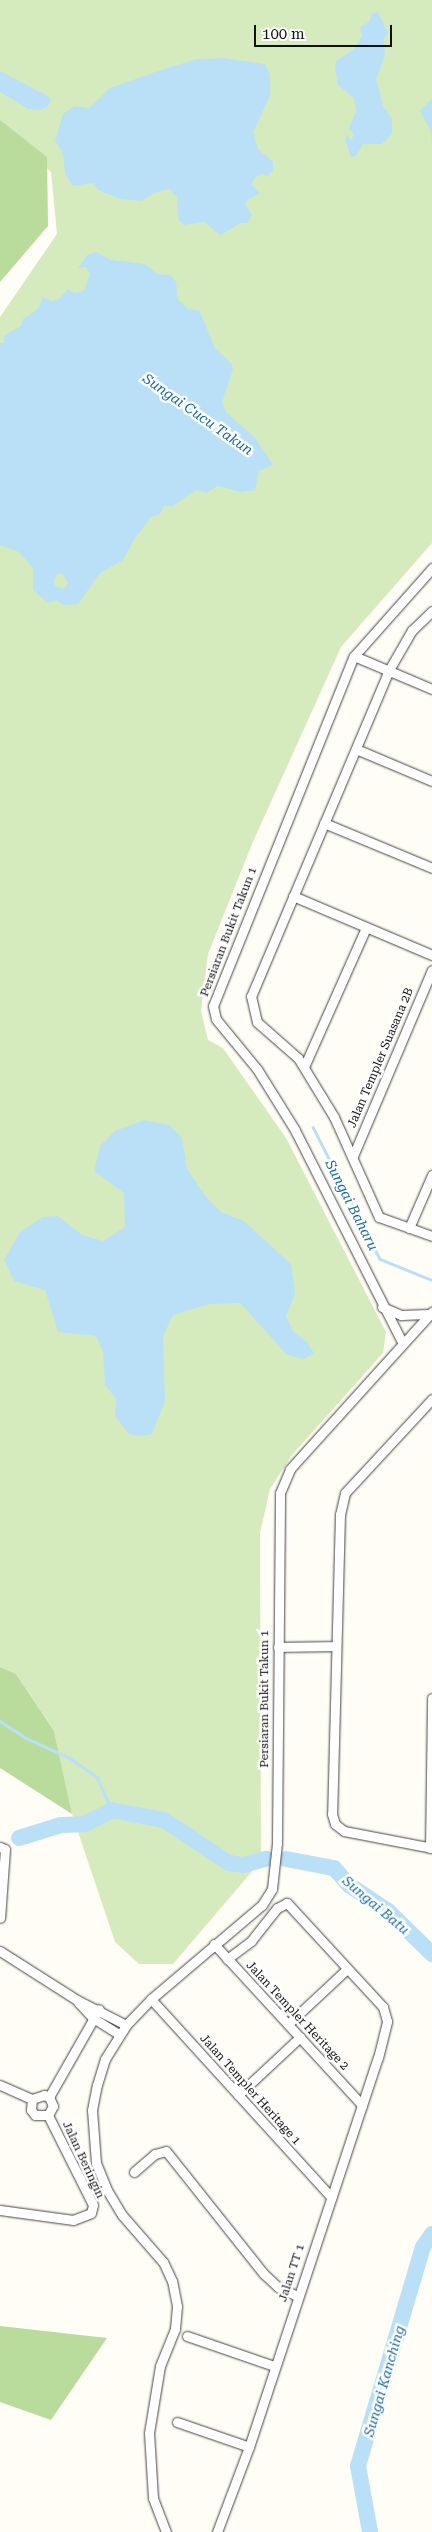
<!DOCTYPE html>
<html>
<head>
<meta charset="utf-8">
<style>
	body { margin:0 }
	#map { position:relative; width:432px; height:2532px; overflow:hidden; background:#fffdf5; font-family:"Roboto Serif",serif }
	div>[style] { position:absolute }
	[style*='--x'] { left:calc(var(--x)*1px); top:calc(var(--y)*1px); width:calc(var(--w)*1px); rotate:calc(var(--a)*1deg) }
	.green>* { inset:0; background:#d5ebbd }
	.forest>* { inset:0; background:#b9dc9c }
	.water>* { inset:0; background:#b9e0f7 }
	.stream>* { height:2.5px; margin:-1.25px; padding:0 1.25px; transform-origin:1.25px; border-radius:1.25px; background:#b9e0f7 }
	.river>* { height:16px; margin:-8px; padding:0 8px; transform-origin:8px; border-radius:8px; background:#b9e0f7 }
	.roads { filter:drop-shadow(0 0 1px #444) drop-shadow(0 0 1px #444) }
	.minor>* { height:9px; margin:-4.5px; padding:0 4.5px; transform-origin:4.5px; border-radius:4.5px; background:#fff }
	span { translate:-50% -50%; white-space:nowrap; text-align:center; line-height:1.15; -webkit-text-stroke:5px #fff; paint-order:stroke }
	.street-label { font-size:12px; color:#111 }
	.water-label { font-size:14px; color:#1768a6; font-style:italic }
	.scale { position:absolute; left:254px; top:25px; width:138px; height:22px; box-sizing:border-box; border:2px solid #111; border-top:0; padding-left:6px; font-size:15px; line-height:18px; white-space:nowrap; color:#111; -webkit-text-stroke:4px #fff; paint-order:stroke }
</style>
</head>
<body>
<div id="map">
	<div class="green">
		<div style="clip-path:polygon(0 0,432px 0,432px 543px,341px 647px,252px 844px,208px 954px,201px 1011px,208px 1040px,223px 1048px,286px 1138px,386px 1332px,383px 1353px,292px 1455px,270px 1489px,260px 1533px,261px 1861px,173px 1964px,139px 1964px,115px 1942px,72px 1814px,54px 1731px,16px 1674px,0 1667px,0 317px,57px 234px,51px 172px,0 126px)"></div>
	</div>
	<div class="forest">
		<div style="clip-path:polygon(0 120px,47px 157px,48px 226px,0 282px)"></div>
		<div style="clip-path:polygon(0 1667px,16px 1674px,54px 1731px,72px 1814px,0 1768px)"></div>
		<div style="clip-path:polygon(0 2326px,107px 2338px,51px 2420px,0 2402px)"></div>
	</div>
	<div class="water">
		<div style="clip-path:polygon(378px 12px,388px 33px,384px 38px,385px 56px,376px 79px,383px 106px,392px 118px,392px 134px,382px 144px,363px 144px,356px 156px,351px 157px,345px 140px,348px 134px,351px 140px,354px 135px,349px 128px,356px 111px,354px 98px,338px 85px,335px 68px,336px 61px,354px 49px,362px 36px,360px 27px,369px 22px,372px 13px)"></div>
		<div style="clip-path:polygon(224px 58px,265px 64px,270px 75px,270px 96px,253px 132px,258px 149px,273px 162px,273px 170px,267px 176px,262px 174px,254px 178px,252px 185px,260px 193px,247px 200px,246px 205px,252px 215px,247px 223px,241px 223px,220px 235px,204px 222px,184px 225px,178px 219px,177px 198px,170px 189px,154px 193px,141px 201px,120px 199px,98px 190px,93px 183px,73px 186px,65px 174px,63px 154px,55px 140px,63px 114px,74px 106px,89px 108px,110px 88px,161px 70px,197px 59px)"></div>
		<div style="clip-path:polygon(0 71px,44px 94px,51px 99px,48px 106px,40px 110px,28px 109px,0 92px)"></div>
		<div style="clip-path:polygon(432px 99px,432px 148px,431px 131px,420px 111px)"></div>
		<div style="clip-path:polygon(evenodd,96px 252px,111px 260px,145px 264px,158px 274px,171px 275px,176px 282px,178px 299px,188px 309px,199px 310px,215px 348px,231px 363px,233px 369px,222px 402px,226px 412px,256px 439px,273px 465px,259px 471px,255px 490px,241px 492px,218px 486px,206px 493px,196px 490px,171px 507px,165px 505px,160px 514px,151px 517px,135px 538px,123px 560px,100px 573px,78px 604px,63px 605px,57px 600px,48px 603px,33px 590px,33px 568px,19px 552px,0 545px,0 343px,4px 343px,4px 336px,21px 326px,23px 319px,39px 308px,42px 297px,51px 301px,59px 299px,68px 289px,74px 293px,84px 291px,90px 274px,86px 267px,78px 268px,87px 255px,96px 252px,62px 573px,68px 583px,64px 589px,55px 586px,54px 581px,57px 574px,62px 573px)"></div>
		<div style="clip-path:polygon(144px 1120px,169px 1125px,182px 1138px,187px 1169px,207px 1198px,221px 1212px,244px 1221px,291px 1264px,295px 1294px,286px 1316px,293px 1331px,307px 1342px,314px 1353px,304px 1359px,287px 1355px,240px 1303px,209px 1304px,173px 1315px,163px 1336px,165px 1401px,152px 1434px,140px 1436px,129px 1434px,115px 1416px,116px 1399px,105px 1385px,103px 1352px,96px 1336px,58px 1332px,45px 1290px,14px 1281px,4px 1260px,20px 1232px,43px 1217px,58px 1216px,82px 1235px,103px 1241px,125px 1227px,124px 1193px,94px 1171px,100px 1146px,115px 1131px)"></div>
	</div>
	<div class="stream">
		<div style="--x:313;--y:1127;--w:148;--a:63.1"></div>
		<div style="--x:380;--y:1259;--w:56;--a:22"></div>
		<div style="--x:0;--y:1721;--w:31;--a:33"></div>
		<div style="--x:26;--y:1738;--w:48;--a:24.4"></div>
		<div style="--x:70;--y:1758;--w:33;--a:35"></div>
		<div style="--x:97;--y:1777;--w:36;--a:66"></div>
	</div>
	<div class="river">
		<div style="--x:19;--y:1838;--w:44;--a:-17.2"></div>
		<div style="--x:61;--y:1825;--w:24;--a:-2"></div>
		<div style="--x:85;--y:1824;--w:30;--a:-27"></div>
		<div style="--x:112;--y:1810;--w:53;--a:10.9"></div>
		<div style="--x:164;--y:1820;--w:78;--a:33.5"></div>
		<div style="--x:229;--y:1863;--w:14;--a:8"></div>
		<div style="--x:243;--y:1865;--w:24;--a:-15"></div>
		<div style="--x:286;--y:1859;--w:49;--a:10.6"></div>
		<div style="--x:334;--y:1868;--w:23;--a:49"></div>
		<div style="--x:349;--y:1885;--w:47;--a:33.7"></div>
		<div style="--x:388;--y:1911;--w:62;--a:44.3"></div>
		<div style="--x:370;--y:2532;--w:67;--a:-100.3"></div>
		<div style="--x:358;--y:2466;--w:228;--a:-73.5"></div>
		<div style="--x:423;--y:2247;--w:16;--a:-55"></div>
	</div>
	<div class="roads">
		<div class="minor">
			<div style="--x:432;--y:611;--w:28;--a:136"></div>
			<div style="--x:412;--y:630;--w:46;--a:119.9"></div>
			<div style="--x:389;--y:670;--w:354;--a:112.9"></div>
			<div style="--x:251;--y:996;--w:27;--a:77"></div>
			<div style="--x:257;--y:1022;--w:55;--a:41.3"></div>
			<div style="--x:298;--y:1058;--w:69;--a:58.6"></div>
			<div style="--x:334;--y:1117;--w:110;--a:65.8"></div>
			<div style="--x:379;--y:1217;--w:56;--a:19.7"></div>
			<div style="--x:354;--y:656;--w:85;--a:22.9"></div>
			<div style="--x:356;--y:749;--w:82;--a:22.8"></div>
			<div style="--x:324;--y:823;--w:117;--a:22.6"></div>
			<div style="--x:293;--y:896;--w:151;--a:23"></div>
			<div style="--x:304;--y:1067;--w:152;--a:-66"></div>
			<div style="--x:353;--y:1156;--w:202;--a:-67"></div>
			<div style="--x:409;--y:1228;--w:58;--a:-66.5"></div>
			<div style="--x:382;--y:1307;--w:21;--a:23"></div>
			<div style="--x:401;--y:1315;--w:27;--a:-2"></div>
			<div style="--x:402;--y:1342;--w:237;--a:-116.8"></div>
			<div style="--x:295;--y:1130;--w:72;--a:-121.9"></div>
			<div style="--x:257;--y:1069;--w:65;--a:-129.4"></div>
			<div style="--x:216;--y:1019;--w:13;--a:-103"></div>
			<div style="--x:213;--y:1006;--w:377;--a:-68.1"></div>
			<div style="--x:354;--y:656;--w:118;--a:-48.4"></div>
			<div style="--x:432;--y:1399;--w:128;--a:132.8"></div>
			<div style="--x:345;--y:1493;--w:22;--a:103"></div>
			<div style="--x:340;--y:1514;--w:300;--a:91.5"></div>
			<div style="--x:332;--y:1814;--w:10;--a:73"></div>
			<div style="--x:335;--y:1824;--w:11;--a:38"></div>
			<div style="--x:344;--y:1831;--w:90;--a:10.9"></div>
			<div style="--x:278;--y:1647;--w:58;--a:-1"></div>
			<div style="--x:0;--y:1847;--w:5;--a:22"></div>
			<div style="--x:5;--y:1849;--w:69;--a:94.1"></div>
			<div style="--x:430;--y:1848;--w:150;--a:-89.2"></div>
			<div style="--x:214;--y:1944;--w:219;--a:47.4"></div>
			<div style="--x:0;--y:1951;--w:91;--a:32.5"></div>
			<div style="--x:77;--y:2000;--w:55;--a:27"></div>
			<div style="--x:151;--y:1999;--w:268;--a:47.7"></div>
			<div style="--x:78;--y:2002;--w:22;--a:47"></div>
			<div style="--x:93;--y:2018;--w:31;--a:32"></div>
			<div style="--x:288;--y:2024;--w:81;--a:-43"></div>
			<div style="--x:0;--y:2085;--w:35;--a:24"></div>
			<div style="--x:238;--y:2095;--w:85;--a:-43.1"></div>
			<div style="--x:49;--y:2097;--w:101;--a:-60.4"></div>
			<div style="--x:32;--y:2099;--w:13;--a:-18"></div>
			<div style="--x:44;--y:2095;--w:5;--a:22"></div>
			<div style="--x:49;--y:2097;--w:10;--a:66"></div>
			<div style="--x:53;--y:2106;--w:10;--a:119"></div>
			<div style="--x:32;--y:2099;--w:11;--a:95"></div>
			<div style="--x:31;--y:2110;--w:6;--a:51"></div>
			<div style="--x:35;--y:2115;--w:13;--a:0"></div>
			<div style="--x:134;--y:2172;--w:28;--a:-41"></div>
			<div style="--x:155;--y:2154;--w:11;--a:-15"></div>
			<div style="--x:166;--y:2151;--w:157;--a:51.5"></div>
			<div style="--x:264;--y:2274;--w:19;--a:43"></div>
			<div style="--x:278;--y:2287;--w:21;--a:25"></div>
			<div style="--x:0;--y:2210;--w:74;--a:7.8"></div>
			<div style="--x:73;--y:2220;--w:19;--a:-21"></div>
			<div style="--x:91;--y:2213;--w:8;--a:-76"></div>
			<div style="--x:93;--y:2205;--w:101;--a:-116.6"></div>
			<div style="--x:187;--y:2336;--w:92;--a:19"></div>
			<div style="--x:177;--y:2422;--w:76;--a:19.1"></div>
			<div style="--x:166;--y:2532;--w:36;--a:-111"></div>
			<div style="--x:153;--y:2498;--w:65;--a:-93.5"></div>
			<div style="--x:149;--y:2433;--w:68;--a:-80.7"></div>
			<div style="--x:160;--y:2366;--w:40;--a:-68"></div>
			<div style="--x:175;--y:2329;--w:23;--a:-85"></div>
			<div style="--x:177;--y:2306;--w:25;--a:-101"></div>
			<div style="--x:172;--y:2281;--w:21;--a:-115"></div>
			<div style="--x:163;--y:2262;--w:62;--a:-131.1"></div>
			<div style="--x:122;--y:2215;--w:29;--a:-121"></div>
			<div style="--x:107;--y:2190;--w:29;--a:-112"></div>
			<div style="--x:96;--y:2163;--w:53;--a:-94.3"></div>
			<div style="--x:92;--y:2110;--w:25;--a:-79"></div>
			<div style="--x:97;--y:2085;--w:27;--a:-73"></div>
			<div style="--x:105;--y:2059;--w:40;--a:-58"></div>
			<div style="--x:126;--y:2025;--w:36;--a:-46"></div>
			<div style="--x:151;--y:1999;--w:145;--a:-40.3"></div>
			<div style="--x:262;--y:1905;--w:19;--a:-58"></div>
			<div style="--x:272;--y:1889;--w:46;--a:-83.8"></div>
			<div style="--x:277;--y:1843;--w:350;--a:-89.5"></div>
			<div style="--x:280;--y:1493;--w:26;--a:-67"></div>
			<div style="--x:290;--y:1469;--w:212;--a:-47.9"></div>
			<div style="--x:217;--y:2532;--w:91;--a:-69.4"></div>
			<div style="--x:249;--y:2447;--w:410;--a:-71.7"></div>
			<div style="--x:378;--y:2058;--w:38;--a:-76"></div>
			<div style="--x:387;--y:2021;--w:15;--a:-106"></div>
			<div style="--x:383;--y:2007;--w:142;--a:-132.7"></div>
			<div style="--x:287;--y:1903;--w:11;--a:153"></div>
			<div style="--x:277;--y:1908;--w:42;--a:128.2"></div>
			<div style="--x:251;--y:1941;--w:30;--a:143"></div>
		</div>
	</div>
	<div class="street-label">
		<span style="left:229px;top:932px;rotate:-69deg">Persiaran Bukit Takun 1</span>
		<span style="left:381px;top:1058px;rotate:-67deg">Jalan Templer Suasana 2B</span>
		<span style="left:265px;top:1699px;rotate:-90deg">Persiaran Bukit Takun 1</span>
		<span style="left:297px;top:2016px;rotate:47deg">Jalan Templer Heritage 2</span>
		<span style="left:250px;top:2090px;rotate:48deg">Jalan Templer Heritage 1</span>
		<span style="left:83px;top:2160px;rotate:65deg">Jalan Beringin</span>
		<span style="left:292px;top:2273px;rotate:-72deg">Jalan TT 1</span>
	</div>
	<div class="water-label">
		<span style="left:198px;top:414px;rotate:35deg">Sungai Cucu Takun</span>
		<span style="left:352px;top:1205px;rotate:63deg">Sungai Baharu</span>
		<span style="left:376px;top:1905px;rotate:40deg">Sungai Batu</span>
		<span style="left:384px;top:2381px;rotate:-74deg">Sungai Kanching</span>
	</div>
	<div class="scale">100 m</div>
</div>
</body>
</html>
